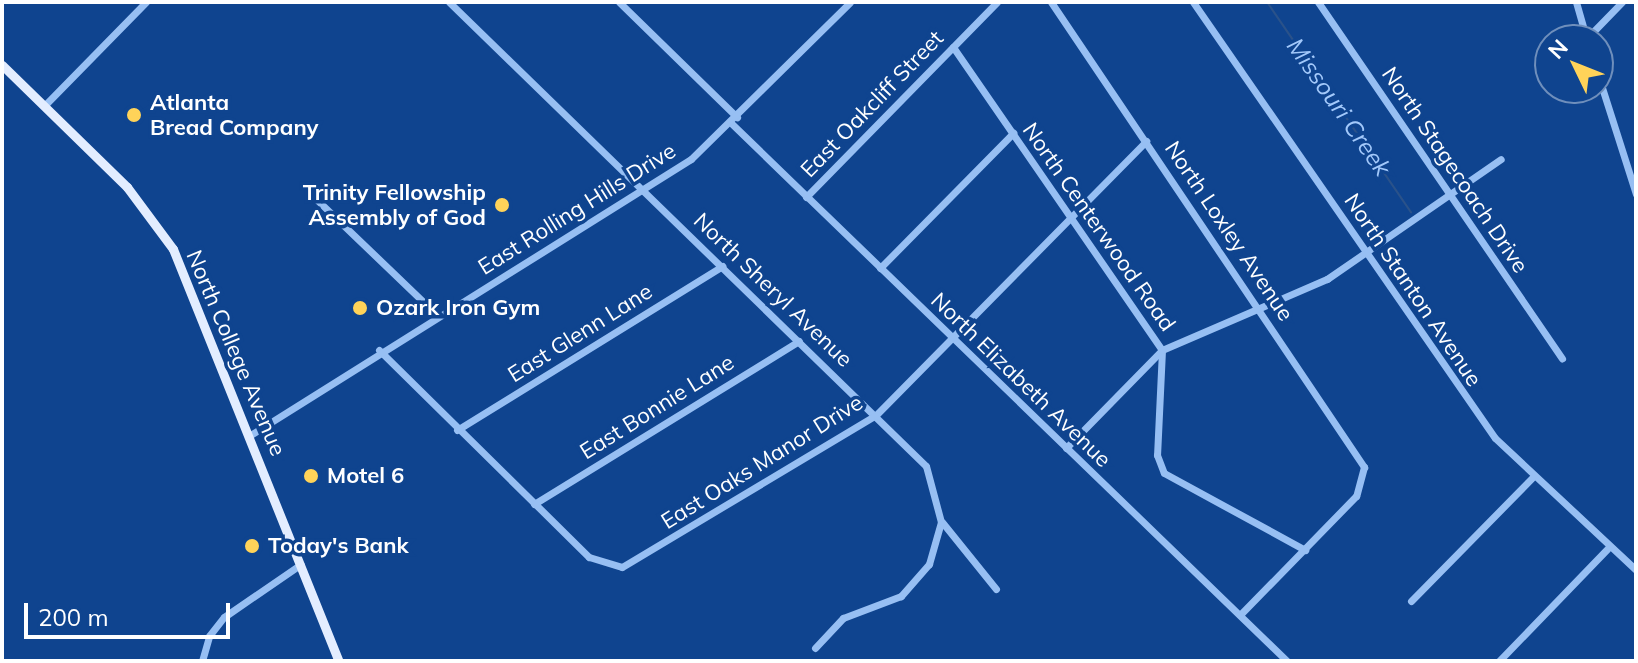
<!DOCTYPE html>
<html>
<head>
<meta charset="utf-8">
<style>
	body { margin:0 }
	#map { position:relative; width:1638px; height:663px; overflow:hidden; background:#0f448f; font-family:Mulish,sans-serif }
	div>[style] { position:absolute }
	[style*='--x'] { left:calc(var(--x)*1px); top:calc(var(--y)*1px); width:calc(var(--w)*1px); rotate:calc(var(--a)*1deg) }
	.stream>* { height:2px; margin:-1px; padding:0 1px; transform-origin:1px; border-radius:1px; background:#2a528a }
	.minor>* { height:7px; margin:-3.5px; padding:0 3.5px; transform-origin:3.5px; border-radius:3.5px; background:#97bff3 }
	.major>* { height:9px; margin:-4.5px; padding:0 4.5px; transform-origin:4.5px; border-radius:4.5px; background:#e3edff }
	.dots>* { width:22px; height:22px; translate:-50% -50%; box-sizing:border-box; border:4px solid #0f448f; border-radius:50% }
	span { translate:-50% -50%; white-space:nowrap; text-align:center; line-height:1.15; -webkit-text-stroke:7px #0f448f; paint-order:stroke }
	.poi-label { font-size:22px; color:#fff; font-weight:700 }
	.left { translate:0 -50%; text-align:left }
	.right { translate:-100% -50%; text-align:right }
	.street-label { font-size:22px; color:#fff }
	.water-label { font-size:24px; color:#a3c9fb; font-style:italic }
	.frame { position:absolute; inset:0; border:4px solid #fff; pointer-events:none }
	.north { position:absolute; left:1534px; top:24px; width:80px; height:80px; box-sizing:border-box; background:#0f448f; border:2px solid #6f8fbc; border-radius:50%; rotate:313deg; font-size:22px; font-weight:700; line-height:32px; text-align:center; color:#fff }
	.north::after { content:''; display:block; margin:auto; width:28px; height:36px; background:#ffd359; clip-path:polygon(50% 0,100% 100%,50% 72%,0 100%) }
	.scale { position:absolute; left:24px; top:603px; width:206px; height:36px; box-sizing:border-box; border:4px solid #fff; border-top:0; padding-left:10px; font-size:24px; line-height:28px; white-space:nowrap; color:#fff; -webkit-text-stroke:6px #0f448f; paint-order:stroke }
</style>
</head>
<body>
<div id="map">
	<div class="stream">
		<div style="--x:1267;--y:2;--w:255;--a:55.6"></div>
	</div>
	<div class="minor">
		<div style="--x:449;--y:2;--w:665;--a:44.21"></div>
		<div style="--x:926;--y:466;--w:58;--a:75"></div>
		<div style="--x:941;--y:522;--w:44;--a:105.9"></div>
		<div style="--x:929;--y:564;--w:43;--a:131.2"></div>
		<div style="--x:901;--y:596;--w:62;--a:159.2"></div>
		<div style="--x:843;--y:618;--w:41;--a:133"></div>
		<div style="--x:619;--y:2;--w:165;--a:44.3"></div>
		<div style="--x:1051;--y:2;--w:561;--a:56.05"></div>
		<div style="--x:1364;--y:467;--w:30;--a:105"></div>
		<div style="--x:1356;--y:496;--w:166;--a:134.3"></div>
		<div style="--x:1193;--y:2;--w:530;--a:55.29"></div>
		<div style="--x:1495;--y:438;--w:193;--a:43.1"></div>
		<div style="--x:1318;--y:2;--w:432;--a:55.6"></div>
		<div style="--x:1576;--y:2;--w:40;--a:74"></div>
		<div style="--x:1587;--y:38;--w:50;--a:-45.8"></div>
		<div style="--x:953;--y:47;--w:368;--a:55.4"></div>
		<div style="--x:1162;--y:350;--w:105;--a:92.7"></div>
		<div style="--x:1157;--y:455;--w:19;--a:69"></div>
		<div style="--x:1164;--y:473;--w:161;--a:28.6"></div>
		<div style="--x:1598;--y:75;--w:125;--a:72.3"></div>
		<div style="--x:44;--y:106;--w:146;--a:-45.6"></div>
		<div style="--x:731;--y:123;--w:774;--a:44.06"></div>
		<div style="--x:314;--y:197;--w:170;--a:43.8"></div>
		<div style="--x:806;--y:197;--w:273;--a:-45.6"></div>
		<div style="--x:880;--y:268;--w:190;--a:-45.4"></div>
		<div style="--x:379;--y:350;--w:295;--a:44.6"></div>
		<div style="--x:589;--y:557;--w:34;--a:17"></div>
		<div style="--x:622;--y:567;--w:296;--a:-30.9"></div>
		<div style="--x:876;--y:415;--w:385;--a:-45.4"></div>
		<div style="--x:457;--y:430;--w:312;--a:-31.7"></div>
		<div style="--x:252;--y:434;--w:518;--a:-32.06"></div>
		<div style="--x:691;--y:159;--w:223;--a:-44.6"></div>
		<div style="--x:1066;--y:448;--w:137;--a:-45.6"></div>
		<div style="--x:1162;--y:350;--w:180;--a:-23.3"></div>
		<div style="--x:1327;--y:279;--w:211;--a:-34.6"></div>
		<div style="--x:534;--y:504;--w:311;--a:-31.6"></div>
		<div style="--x:942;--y:522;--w:86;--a:51.1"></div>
		<div style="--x:1411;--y:601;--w:174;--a:-45.5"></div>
		<div style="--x:202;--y:661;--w:26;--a:-74"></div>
		<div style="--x:209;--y:636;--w:24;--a:-52"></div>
		<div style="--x:224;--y:617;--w:93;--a:-34.5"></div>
		<div style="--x:1499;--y:661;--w:156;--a:-46"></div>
	</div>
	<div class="major">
		<div style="--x:2;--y:65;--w:175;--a:44.3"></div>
		<div style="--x:127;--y:187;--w:77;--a:53.4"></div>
		<div style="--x:173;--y:249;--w:444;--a:68.1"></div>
	</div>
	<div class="dots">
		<div style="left:134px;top:115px;background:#ffd359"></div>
		<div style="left:502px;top:205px;background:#ffd359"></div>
		<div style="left:360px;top:308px;background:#ffd359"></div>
		<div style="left:311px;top:476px;background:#ffd359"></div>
		<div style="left:252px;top:546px;background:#ffd359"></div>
	</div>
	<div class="poi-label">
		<span class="left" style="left:150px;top:115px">Atlanta<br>Bread Company</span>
		<span class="right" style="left:486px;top:205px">Trinity Fellowship<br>Assembly of God</span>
		<span class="left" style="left:376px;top:308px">Ozark Iron Gym</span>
		<span class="left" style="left:327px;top:476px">Motel 6</span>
		<span class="left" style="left:268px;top:546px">Today's Bank</span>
	</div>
	<div class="street-label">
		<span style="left:872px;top:104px;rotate:-46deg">East Oakcliff Street</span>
		<span style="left:1455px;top:170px;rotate:56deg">North Stagecoach Drive</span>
		<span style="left:577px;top:209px;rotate:-32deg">East Rolling Hills Drive</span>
		<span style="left:1099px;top:227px;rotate:55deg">North Centerwood Road</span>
		<span style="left:1229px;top:231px;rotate:56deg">North Loxley Avenue</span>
		<span style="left:773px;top:290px;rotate:44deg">North Sheryl Avenue</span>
		<span style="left:1413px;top:290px;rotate:56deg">North Stanton Avenue</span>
		<span style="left:580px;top:333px;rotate:-32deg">East Glenn Lane</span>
		<span style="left:236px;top:353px;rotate:67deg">North College Avenue</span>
		<span style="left:1021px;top:380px;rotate:44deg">North Elizabeth Avenue</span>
		<span style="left:657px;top:407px;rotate:-32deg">East Bonnie Lane</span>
		<span style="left:762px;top:462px;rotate:-32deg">East Oaks Manor Drive</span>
	</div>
	<div class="water-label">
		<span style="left:1339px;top:107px;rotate:55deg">Missouri Creek</span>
	</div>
	<div class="frame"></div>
	<div class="north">N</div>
	<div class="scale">200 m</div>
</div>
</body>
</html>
